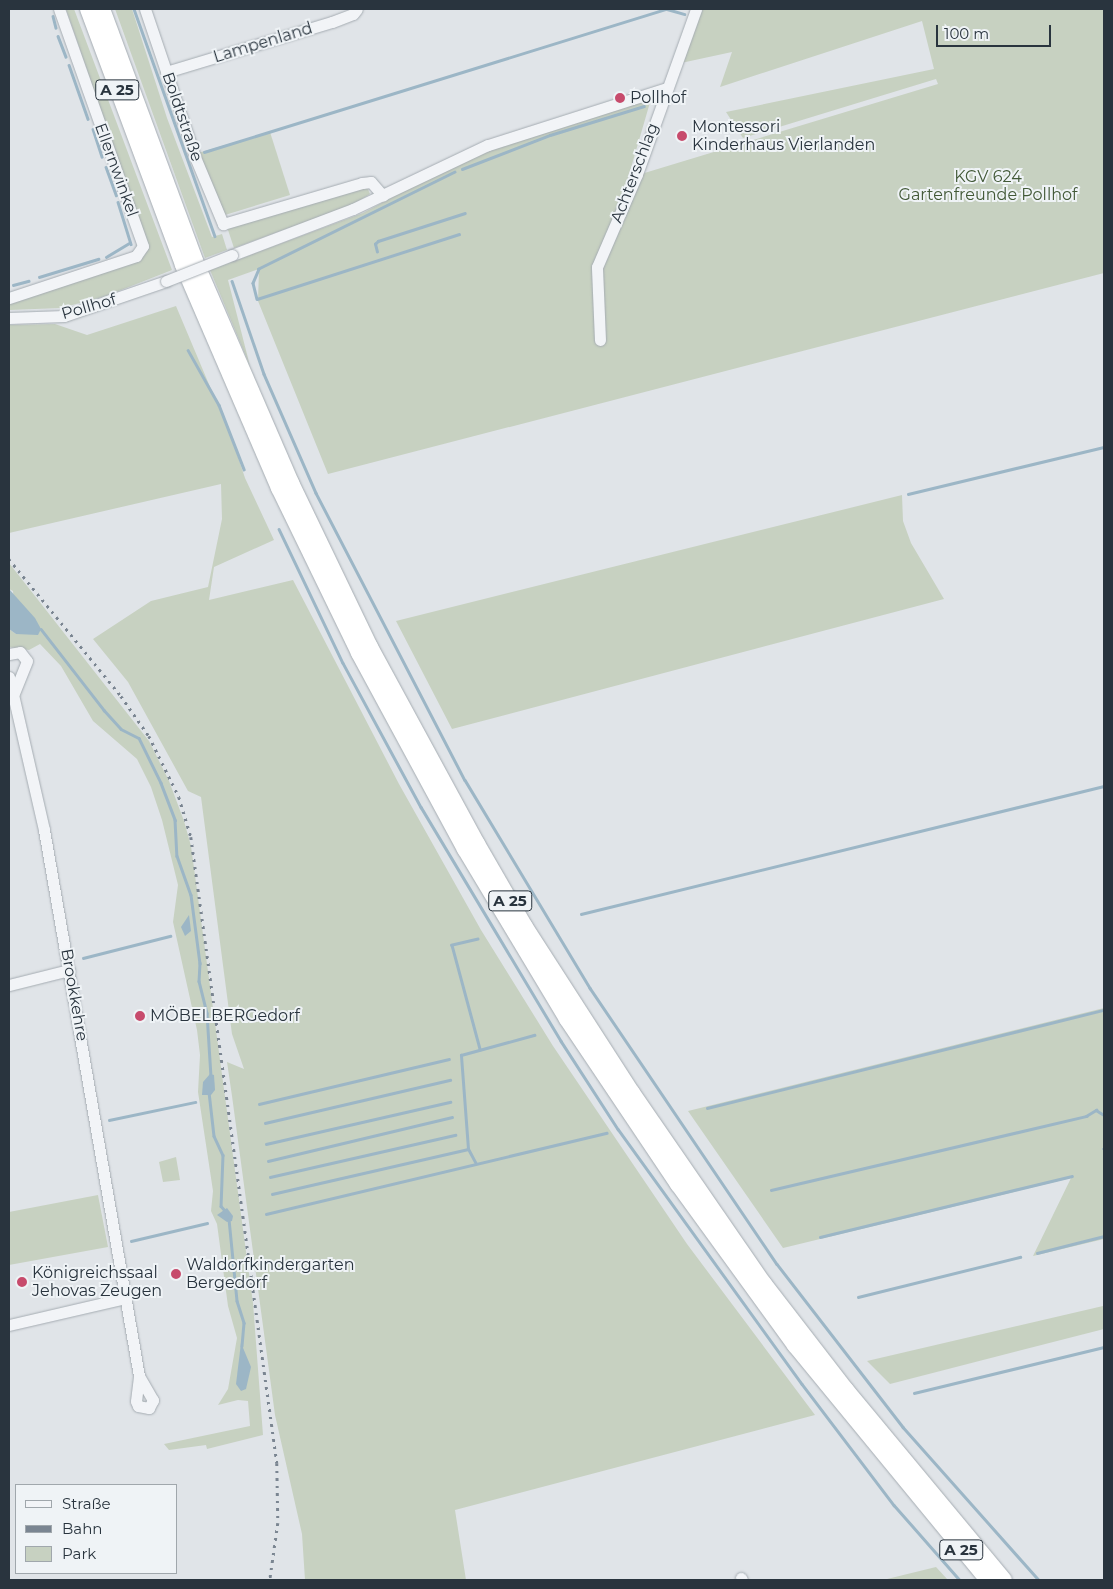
<!DOCTYPE html>
<html>
<head>
<meta charset="utf-8">
<style>
	body { margin:0 }
	#map { position:relative; width:1113px; height:1589px; overflow:hidden; background:#e0e4e8; font-family:Montserrat,sans-serif }
	div>[style] { position:absolute }
	[style*='--x'] { left:calc(var(--x)*1px); top:calc(var(--y)*1px); width:calc(var(--w)*1px); rotate:calc(var(--a)*1deg) }
	.green>* { inset:0; background:#c7d1c1 }
	.water>* { inset:0; background:#9cb6c6 }
	.stream>* { height:2.5px; margin:-1.25px; padding:0 1.25px; transform-origin:1.25px; border-radius:1.25px; background:#9cb6c6 }
	.roads { filter:drop-shadow(0 0 1px #a5acb2) drop-shadow(0 0 1px #a5acb2) }
	.minor>* { height:11px; margin:-5.5px; padding:0 5.5px; transform-origin:5.5px; border-radius:5.5px; background:#f2f4f7 }
	.highway>* { height:16px; margin:-8px; padding:0 8px; transform-origin:8px; border-radius:8px; background:#fff }
	.rail>* { height:2.5px; margin-top:-1.25px; transform-origin:0; background:repeating-linear-gradient(90deg,#7a8591 0 2.5px,transparent 0 7.5px) }
	.bridges { filter:drop-shadow(0 0 1px #a5acb2) drop-shadow(0 0 1px #a5acb2) }
	.minor-bridge>* { height:11px; margin:-5.5px; padding:0 5.5px; transform-origin:5.5px; border-radius:5.5px; background:#f2f4f7 }
	.dots>* { width:14px; height:14px; translate:-50% -50%; box-sizing:border-box; border:2px solid #eff3f6; border-radius:50% }
	span { translate:-50% -50%; white-space:nowrap; text-align:center; line-height:1.15; -webkit-text-stroke:4px #eff3f6; paint-order:stroke }
	.shield-label span { padding:1px 4px; background:#eff3f6; border:1px solid; border-radius:4px; -webkit-text-stroke-width:0 }
	.shield-label { font-size:15px; color:#29343e; font-weight:700 }
	.street-label { font-size:16px; color:#29343e }
	.poi-label { font-size:16px; color:#29343e }
	.left { translate:0 -50%; text-align:left }
	.park-label { font-size:16px; color:#425937 }
	.frame { position:absolute; inset:0; border:10px solid #29343e; pointer-events:none }
	.legend { position:absolute; left:15px; top:1484px; width:162px; height:90px; box-sizing:border-box; background:#eff3f6; border:1px solid #a0a7ac; margin:0; padding:6px 9px; list-style:none; font-size:15px; color:#29343e }
	.legend li { display:flex; align-items:center; gap:10px; height:25px }
	.legend b { width:25px; border:1px solid #a0a7ac }
	.scale { position:absolute; left:936px; top:25px; width:115px; height:22px; box-sizing:border-box; border:2px solid #29343e; border-top:0; padding-left:6px; font-size:15px; line-height:18px; white-space:nowrap; color:#29343e; -webkit-text-stroke:4px #eff3f6; paint-order:stroke }
</style>
</head>
<body>
<div id="map">
	<div class="green">
		<div style="clip-path:polygon(66px 9px,74px 9px,172px 270px,106px 296px,61px 308px,9px 310px,9px 304px,138px 261px,148px 247px)"></div>
		<div style="clip-path:polygon(115px 9px,132px 9px,167px 118px,212px 237px,222px 234px,227px 250px,205px 258px)"></div>
		<div style="clip-path:polygon(702px 9px,1104px 9px,1104px 273px,328px 474px,258px 301px,259px 269px,228px 280px,250px 366px,210px 270px,363px 213px,466px 158px,651px 99px,628px 178px,938px 84px,936px 79px,743px 138px,726px 112px,934px 69px,922px 21px,720px 87px,732px 52px,681px 63px)"></div>
		<div style="clip-path:polygon(270px 132px,290px 195px,225px 215px,198px 153px)"></div>
		<div style="clip-path:polygon(366px 185px,370px 194px,352px 205px,234px 248px,227px 227px)"></div>
		<div style="clip-path:polygon(176px 306px,232px 439px,245px 478px,274px 540px,214px 567px,209px 600px,293px 580px,399px 784px,481px 930px,553px 1046px,687px 1244px,815px 1415px,455px 1510px,466px 1580px,305px 1580px,302px 1534px,275px 1415px,232px 1096px,227px 1062px,244px 1069px,232px 1034px,201px 797px,188px 791px,128px 682px,93px 639px,151px 601px,208px 587px,222px 519px,221px 484px,9px 533px,9px 325px,55px 324px,87px 335px)"></div>
		<div style="clip-path:polygon(902px 495px,903px 521px,911px 543px,944px 599px,452px 729px,396px 621px)"></div>
		<div style="clip-path:polygon(9px 563px,149px 741px,169px 781px,184px 821px,191px 846px,253px 1303px,263px 1435px,207px 1449px,206px 1445px,169px 1450px,164px 1444px,250px 1426px,248px 1401px,238px 1400px,218px 1405px,228px 1389px,237px 1338px,228px 1306px,217px 1224px,211px 1211px,213px 1191px,198px 1092px,200px 1055px,197px 1030px,173px 922px,178px 885px,162px 820px,151px 787px,137px 759px,93px 721px,61px 666px,40px 644px,29px 650px,9px 647px,9px 629px,16px 634px,13px 591px,9px 589px)"></div>
		<div style="clip-path:polygon(1104px 1008px,1104px 1239px,1033px 1256px,1071px 1178px,783px 1248px,688px 1111px)"></div>
		<div style="clip-path:polygon(176px 1157px,180px 1180px,163px 1182px,159px 1162px)"></div>
		<div style="clip-path:polygon(98px 1195px,108px 1247px,9px 1265px,9px 1212px)"></div>
		<div style="clip-path:polygon(1103px 1306px,1104px 1329px,890px 1384px,867px 1361px)"></div>
		<div style="clip-path:polygon(936px 1567px,948px 1580px,883px 1580px)"></div>
	</div>
	<div class="water">
		<div style="clip-path:polygon(9px 589px,35px 618px,41px 629px,38px 635px,16px 634px,9px 629px)"></div>
		<div style="clip-path:polygon(189px 915px,191px 931px,185px 936px,181px 927px)"></div>
		<div style="clip-path:polygon(210px 1074px,214px 1075px,215px 1090px,211px 1095px,202px 1095px,203px 1082px)"></div>
		<div style="clip-path:polygon(227px 1208px,233px 1216px,232px 1221px,227px 1222px,217px 1215px)"></div>
		<div style="clip-path:polygon(241px 1343px,251px 1367px,246px 1389px,241px 1391px,236px 1384px)"></div>
	</div>
	<div class="stream">
		<div style="--x:134;--y:9;--w:241;--a:70.4"></div>
		<div style="--x:53;--y:16;--w:12;--a:76"></div>
		<div style="--x:58;--y:36;--w:22;--a:69"></div>
		<div style="--x:69;--y:65;--w:57;--a:70.6"></div>
		<div style="--x:93;--y:129;--w:29;--a:72"></div>
		<div style="--x:204;--y:152;--w:485;--a:-17.2"></div>
		<div style="--x:667;--y:9;--w:18;--a:16"></div>
		<div style="--x:106;--y:167;--w:30;--a:70"></div>
		<div style="--x:462;--y:169;--w:94;--a:-21.1"></div>
		<div style="--x:550;--y:135;--w:98;--a:-17.1"></div>
		<div style="--x:455;--y:172;--w:219;--a:153.7"></div>
		<div style="--x:259;--y:269;--w:15;--a:113"></div>
		<div style="--x:253;--y:283;--w:16;--a:76"></div>
		<div style="--x:257;--y:299;--w:212;--a:-17.8"></div>
		<div style="--x:118;--y:202;--w:44;--a:72.8"></div>
		<div style="--x:377;--y:252;--w:8;--a:-104"></div>
		<div style="--x:375;--y:244;--w:4;--a:-45"></div>
		<div style="--x:378;--y:241;--w:91;--a:-17.8"></div>
		<div style="--x:106;--y:257;--w:27;--a:-31"></div>
		<div style="--x:39;--y:277;--w:62;--a:-17"></div>
		<div style="--x:232;--y:281;--w:98;--a:71"></div>
		<div style="--x:264;--y:374;--w:130;--a:66.4"></div>
		<div style="--x:316;--y:493;--w:323;--a:62.6"></div>
		<div style="--x:465;--y:780;--w:243;--a:59"></div>
		<div style="--x:590;--y:988;--w:333;--a:55.9"></div>
		<div style="--x:777;--y:1264;--w:206;--a:52.3"></div>
		<div style="--x:903;--y:1427;--w:205;--a:48.4"></div>
		<div style="--x:13;--y:285;--w:16;--a:-15"></div>
		<div style="--x:188;--y:350;--w:63;--a:60.6"></div>
		<div style="--x:219;--y:405;--w:69;--a:68.7"></div>
		<div style="--x:908;--y:494;--w:202;--a:-13.5"></div>
		<div style="--x:279;--y:529;--w:148;--a:64.5"></div>
		<div style="--x:343;--y:663;--w:164;--a:61.6"></div>
		<div style="--x:421;--y:807;--w:273;--a:59.1"></div>
		<div style="--x:561;--y:1041;--w:105;--a:57.1"></div>
		<div style="--x:618;--y:1129;--w:314;--a:54.2"></div>
		<div style="--x:802;--y:1384;--w:152;--a:52.8"></div>
		<div style="--x:894;--y:1505;--w:100;--a:48.7"></div>
		<div style="--x:41;--y:629;--w:103;--a:52.1"></div>
		<div style="--x:104;--y:710;--w:25;--a:48"></div>
		<div style="--x:121;--y:729;--w:20;--a:27"></div>
		<div style="--x:139;--y:738;--w:50;--a:63.9"></div>
		<div style="--x:161;--y:783;--w:40;--a:69"></div>
		<div style="--x:175;--y:820;--w:36;--a:87"></div>
		<div style="--x:177;--y:856;--w:41;--a:70.3"></div>
		<div style="--x:191;--y:895;--w:69;--a:82.5"></div>
		<div style="--x:200;--y:963;--w:18;--a:93"></div>
		<div style="--x:199;--y:981;--w:33;--a:76"></div>
		<div style="--x:207;--y:1013;--w:64;--a:86.4"></div>
		<div style="--x:581;--y:914;--w:538;--a:-13.75"></div>
		<div style="--x:478;--y:939;--w:27;--a:167"></div>
		<div style="--x:452;--y:945;--w:108;--a:74.9"></div>
		<div style="--x:83;--y:958;--w:90;--a:-14.2"></div>
		<div style="--x:209;--y:1092;--w:44;--a:83.5"></div>
		<div style="--x:214;--y:1136;--w:21;--a:65"></div>
		<div style="--x:223;--y:1155;--w:51;--a:92.2"></div>
		<div style="--x:221;--y:1206;--w:9;--a:49"></div>
		<div style="--x:259;--y:1104;--w:195;--a:-13.3"></div>
		<div style="--x:707;--y:1108;--w:409;--a:-13.9"></div>
		<div style="--x:109;--y:1120;--w:88;--a:-11.8"></div>
		<div style="--x:265;--y:1123;--w:190;--a:-13.1"></div>
		<div style="--x:266;--y:1144;--w:189;--a:-12.9"></div>
		<div style="--x:1103;--y:1149;--w:1;--a:0"></div>
		<div style="--x:268;--y:1161;--w:189;--a:-13.4"></div>
		<div style="--x:476;--y:1164;--w:17;--a:-118"></div>
		<div style="--x:468;--y:1149;--w:94;--a:-94.3"></div>
		<div style="--x:461;--y:1055;--w:76;--a:-15.3"></div>
		<div style="--x:270;--y:1177;--w:190;--a:-12.8"></div>
		<div style="--x:771;--y:1190;--w:324;--a:-13.2"></div>
		<div style="--x:1086;--y:1116;--w:12;--a:-31"></div>
		<div style="--x:1096;--y:1110;--w:9;--a:32"></div>
		<div style="--x:272;--y:1194;--w:201;--a:-12.9"></div>
		<div style="--x:266;--y:1214;--w:350;--a:-13.4"></div>
		<div style="--x:229;--y:1219;--w:82;--a:84.4"></div>
		<div style="--x:237;--y:1301;--w:23;--a:72"></div>
		<div style="--x:244;--y:1323;--w:23;--a:95"></div>
		<div style="--x:820;--y:1237;--w:259;--a:-13.6"></div>
		<div style="--x:131;--y:1241;--w:78;--a:-13.3"></div>
		<div style="--x:1037;--y:1253;--w:69;--a:-14.2"></div>
		<div style="--x:858;--y:1297;--w:167;--a:-13.9"></div>
		<div style="--x:914;--y:1393;--w:195;--a:-13.6"></div>
	</div>
	<div class="roads">
		<div class="minor">
			<div style="--x:145;--y:9;--w:156;--a:71.3"></div>
			<div style="--x:195;--y:157;--w:73;--a:67.3"></div>
			<div style="--x:223;--y:224;--w:145;--a:-16.4"></div>
			<div style="--x:362;--y:183;--w:9;--a:-6"></div>
			<div style="--x:371;--y:182;--w:18;--a:49"></div>
			<div style="--x:166;--y:72;--w:173;--a:-16.8"></div>
			<div style="--x:332;--y:22;--w:22;--a:-21"></div>
			<div style="--x:353;--y:14;--w:6;--a:-51"></div>
			<div style="--x:232;--y:255;--w:129;--a:-20.8"></div>
			<div style="--x:353;--y:209;--w:149;--a:-25.4"></div>
			<div style="--x:488;--y:145;--w:188;--a:-17.7"></div>
			<div style="--x:9;--y:298;--w:134;--a:-18.3"></div>
			<div style="--x:136;--y:256;--w:12;--a:-55"></div>
			<div style="--x:143;--y:246;--w:251;--a:-109.5"></div>
			<div style="--x:9;--y:318;--w:55;--a:-2.1"></div>
			<div style="--x:64;--y:316;--w:108;--a:-18.9"></div>
			<div style="--x:600;--y:340;--w:73;--a:-92.4"></div>
			<div style="--x:597;--y:267;--w:101;--a:-66.7"></div>
			<div style="--x:637;--y:174;--w:175;--a:-70.3"></div>
			<div style="--x:9;--y:654;--w:11;--a:-10"></div>
			<div style="--x:20;--y:652;--w:11;--a:52"></div>
			<div style="--x:27;--y:661;--w:35;--a:112"></div>
			<div style="--x:9;--y:677;--w:157;--a:77.1"></div>
			<div style="--x:44;--y:830;--w:554;--a:80.13"></div>
			<div style="--x:139;--y:1376;--w:28;--a:60"></div>
			<div style="--x:153;--y:1400;--w:9;--a:117"></div>
			<div style="--x:149;--y:1408;--w:11;--a:-170"></div>
			<div style="--x:138;--y:1406;--w:5;--a:-112"></div>
			<div style="--x:136;--y:1401;--w:25;--a:-83"></div>
			<div style="--x:9;--y:985;--w:62;--a:-14"></div>
			<div style="--x:9;--y:1325;--w:119;--a:-13.1"></div>
			<div style="--x:741;--y:1578;--w:2;--a:63"></div>
		</div>
		<div class="highway">
			<div style="--x:88;--y:9;--w:273;--a:69.6"></div>
			<div style="--x:183;--y:265;--w:243;--a:66.7"></div>
			<div style="--x:279;--y:488;--w:183;--a:64.1"></div>
			<div style="--x:359;--y:653;--w:223;--a:61.6"></div>
			<div style="--x:465;--y:849;--w:198;--a:59"></div>
			<div style="--x:567;--y:1019;--w:199;--a:56.1"></div>
			<div style="--x:678;--y:1184;--w:199;--a:54"></div>
			<div style="--x:795;--y:1345;--w:304;--a:50.6"></div>
			<div style="--x:102;--y:9;--w:269;--a:69.7"></div>
			<div style="--x:195;--y:261;--w:242;--a:66.6"></div>
			<div style="--x:291;--y:483;--w:182;--a:64.3"></div>
			<div style="--x:370;--y:647;--w:224;--a:61.5"></div>
			<div style="--x:477;--y:844;--w:96;--a:60"></div>
			<div style="--x:525;--y:927;--w:197;--a:57.2"></div>
			<div style="--x:632;--y:1093;--w:232;--a:55.4"></div>
			<div style="--x:764;--y:1284;--w:134;--a:52.3"></div>
			<div style="--x:846;--y:1390;--w:247;--a:50.3"></div>
		</div>
	</div>
	<div class="rail">
		<div style="--x:9;--y:559;--w:177;--a:50.7"></div>
		<div style="--x:121;--y:696;--w:49;--a:55"></div>
		<div style="--x:149;--y:736;--w:68;--a:63.8"></div>
		<div style="--x:179;--y:797;--w:42;--a:73.3"></div>
		<div style="--x:191;--y:837;--w:632;--a:82.18"></div>
		<div style="--x:277;--y:1463;--w:60;--a:89"></div>
		<div style="--x:278;--y:1523;--w:58;--a:98"></div>
	</div>
	<div class="bridges">
		<div class="minor-bridge">
			<div style="--x:166;--y:281;--w:71;--a:-21.5"></div>
		</div>
	</div>
	<div class="dots">
		<div style="left:620px;top:98px;background:#c74b6c"></div>
		<div style="left:682px;top:136px;background:#c74b6c"></div>
		<div style="left:140px;top:1016px;background:#c74b6c"></div>
		<div style="left:176px;top:1274px;background:#c74b6c"></div>
		<div style="left:22px;top:1282px;background:#c74b6c"></div>
	</div>
	<div class="shield-label">
		<span style="left:117px;top:90px">A 25</span>
		<span style="left:510px;top:901px">A 25</span>
		<span style="left:961px;top:1550px">A 25</span>
	</div>
	<div class="street-label">
		<span style="left:263px;top:43px;rotate:-17deg">Lampenland</span>
		<span style="left:182px;top:117px;rotate:71deg">Boldtstraße</span>
		<span style="left:116px;top:170px;rotate:70deg">Ellernwinkel</span>
		<span style="left:635px;top:173px;rotate:-69deg">Achterschlag</span>
		<span style="left:89px;top:307px;rotate:-16deg">Pollhof</span>
		<span style="left:74px;top:995px;rotate:80deg">Brookkehre</span>
	</div>
	<div class="poi-label">
		<span class="left" style="left:630px;top:98px">Pollhof</span>
		<span class="left" style="left:692px;top:136px">Montessori<br>Kinderhaus Vierlanden</span>
		<span class="left" style="left:150px;top:1016px">MÖBELBERGedorf</span>
		<span class="left" style="left:186px;top:1274px">Waldorfkindergarten<br>Bergedorf</span>
		<span class="left" style="left:32px;top:1282px">Königreichssaal<br>Jehovas Zeugen</span>
	</div>
	<div class="park-label">
		<span style="left:988px;top:186px">KGV 624<br>Gartenfreunde Pollhof</span>
	</div>
	<div class="frame"></div>
	<ul class="legend">
	<li><b style="height:6px;background:#f2f4f7"></b>Straße</li>
	<li><b style="height:6px;background:#7a8591"></b>Bahn</li>
	<li><b style="height:14px;background:#c7d1c1"></b>Park</li>
	</ul>
	<div class="scale">100 m</div>
</div>
</body>
</html>
